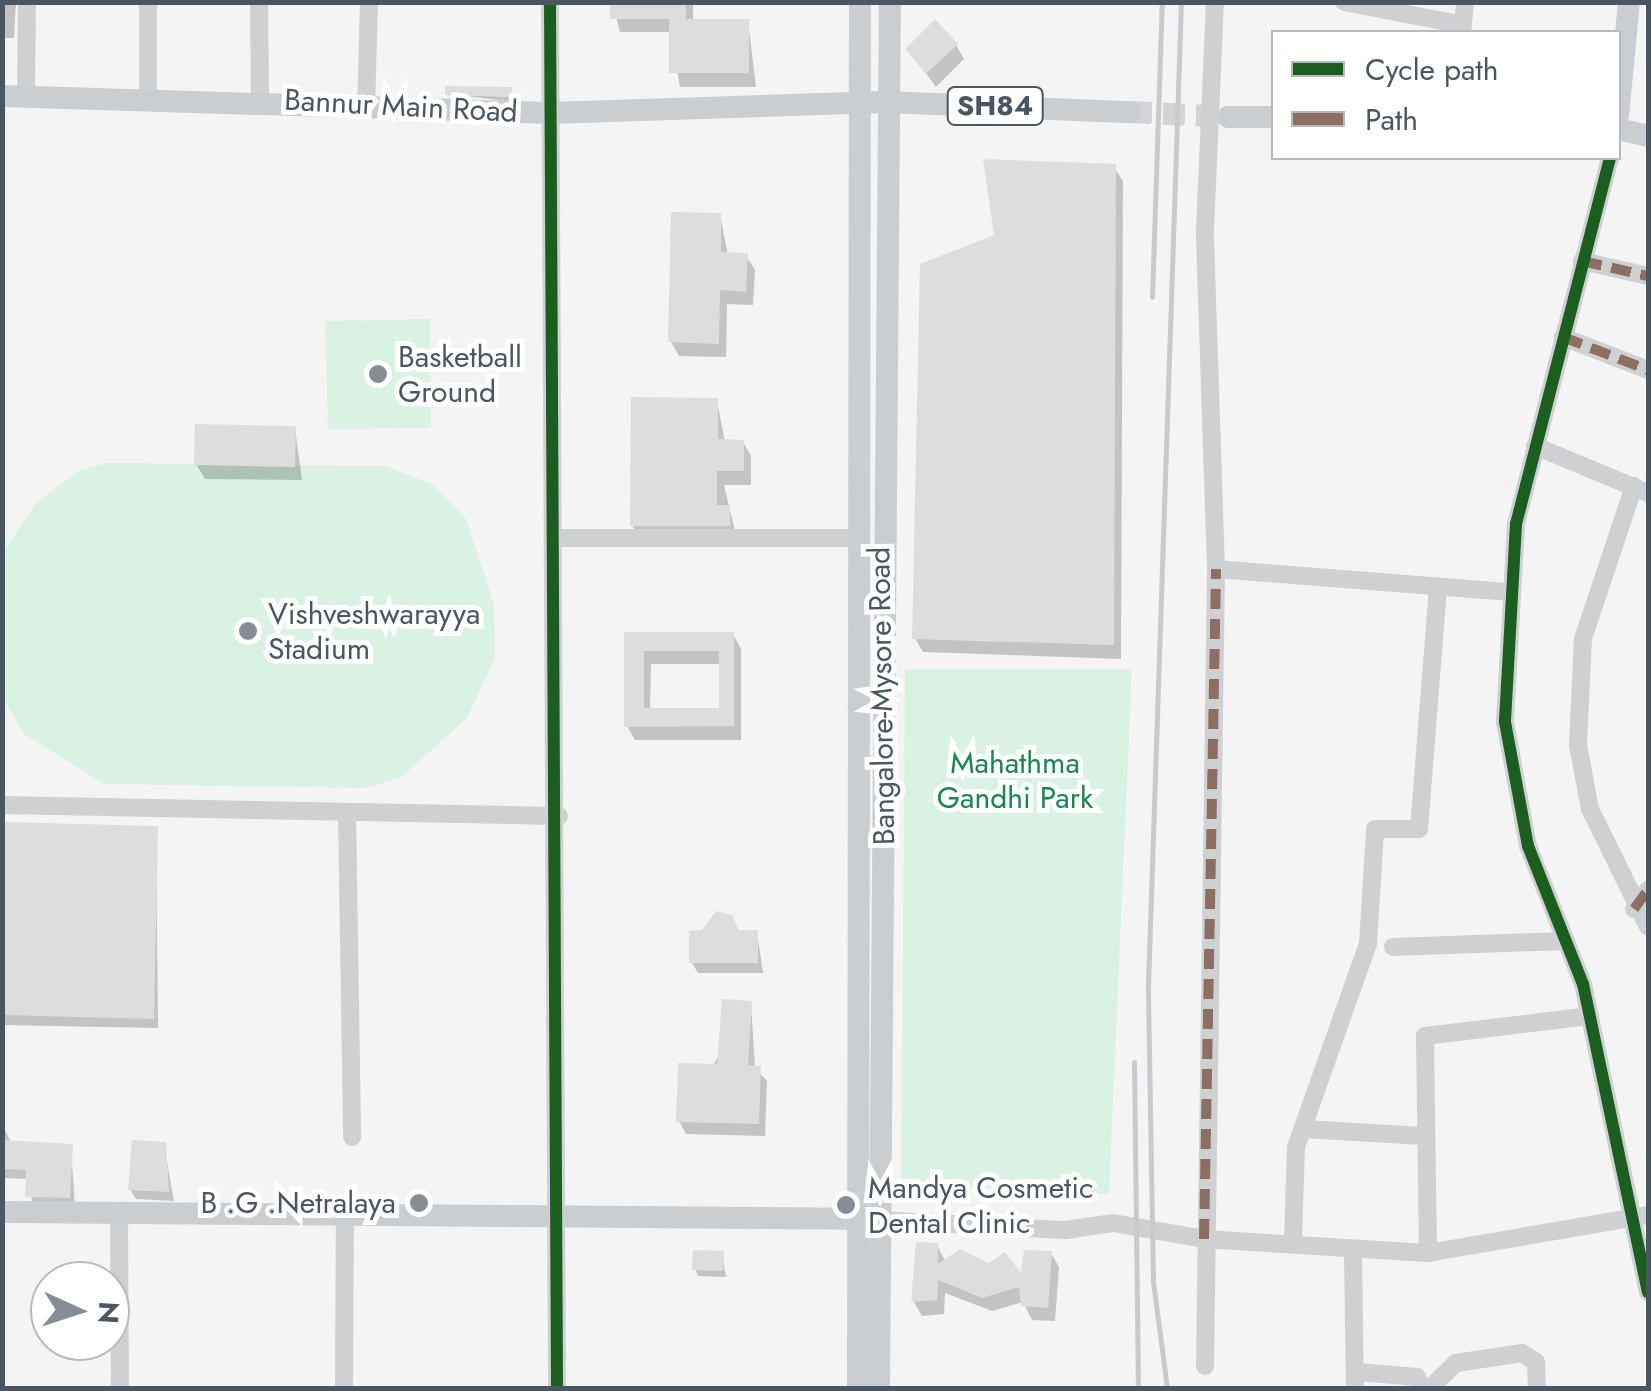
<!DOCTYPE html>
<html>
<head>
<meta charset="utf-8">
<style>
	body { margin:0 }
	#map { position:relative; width:1651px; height:1391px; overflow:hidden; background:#f4f4f4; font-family:Jost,sans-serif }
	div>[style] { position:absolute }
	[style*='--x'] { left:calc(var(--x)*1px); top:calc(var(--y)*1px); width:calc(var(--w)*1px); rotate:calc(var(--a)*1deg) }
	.green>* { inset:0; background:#d9f2e3 }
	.shadow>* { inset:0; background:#0003 }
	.building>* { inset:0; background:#ddddde }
	.major-tunnel>* { height:22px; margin-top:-11px; transform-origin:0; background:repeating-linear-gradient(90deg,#d2d4d7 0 22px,transparent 0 33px) }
	.minor>* { height:18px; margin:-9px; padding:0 9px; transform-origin:9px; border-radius:9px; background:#ced0d2 }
	.major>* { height:22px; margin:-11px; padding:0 11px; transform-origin:11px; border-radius:11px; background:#caced1 }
	.rail>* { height:5px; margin:-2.5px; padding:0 2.5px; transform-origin:2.5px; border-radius:2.5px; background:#c9cacc }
	.quiet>* { height:10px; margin-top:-5px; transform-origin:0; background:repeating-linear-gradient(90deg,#8d6e63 0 20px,transparent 0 30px) }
	.cycleway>* { height:12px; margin:-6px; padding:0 6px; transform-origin:6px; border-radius:6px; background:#1b5e20 }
	.dots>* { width:28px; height:28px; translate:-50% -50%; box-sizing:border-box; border:5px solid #fff; border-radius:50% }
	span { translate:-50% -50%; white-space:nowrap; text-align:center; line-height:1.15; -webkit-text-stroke:10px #fff; paint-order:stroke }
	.shield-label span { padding:2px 8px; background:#fff; border:2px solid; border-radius:8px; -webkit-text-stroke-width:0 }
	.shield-label { font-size:28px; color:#4a5661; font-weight:700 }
	.street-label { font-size:30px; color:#4a5661 }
	.poi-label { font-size:30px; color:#4a5661 }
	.left { translate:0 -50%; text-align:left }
	.right { translate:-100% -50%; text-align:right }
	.park-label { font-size:30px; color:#17864f }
	.frame { position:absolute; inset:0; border:5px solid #4a5661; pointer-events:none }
	.legend { position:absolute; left:1271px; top:30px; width:350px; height:130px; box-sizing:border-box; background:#fff; border:2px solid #b7bbc0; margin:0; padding:12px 18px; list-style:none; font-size:30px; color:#4a5661 }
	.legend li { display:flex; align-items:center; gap:20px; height:50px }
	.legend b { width:50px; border:2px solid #b7bbc0 }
	.north { position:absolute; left:30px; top:1261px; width:100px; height:100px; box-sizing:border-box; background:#fff; border:2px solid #b7bbc0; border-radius:50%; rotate:93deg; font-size:28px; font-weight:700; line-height:40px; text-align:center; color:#4a5661 }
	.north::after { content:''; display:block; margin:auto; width:35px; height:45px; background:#868d94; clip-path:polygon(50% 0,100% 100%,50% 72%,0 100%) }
</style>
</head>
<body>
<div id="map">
	<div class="green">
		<div style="clip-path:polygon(430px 319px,431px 428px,328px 429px,325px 321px)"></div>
		<div style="clip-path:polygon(107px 463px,385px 466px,432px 484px,466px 519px,494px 604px,495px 658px,467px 718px,400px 778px,365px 788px,104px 784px,24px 734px,2px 697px,2px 554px,35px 504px,78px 471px)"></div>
		<div style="clip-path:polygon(905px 669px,1132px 669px,1109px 1194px,901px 1184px)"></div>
	</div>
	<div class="shadow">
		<div style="clip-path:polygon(2px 2px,16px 2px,14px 38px,2px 38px)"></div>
		<div style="clip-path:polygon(612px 2px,693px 2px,693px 21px,748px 21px,756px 87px,680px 87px,671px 32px,620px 32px)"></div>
		<div style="clip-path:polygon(956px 45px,964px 59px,936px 87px,908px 49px)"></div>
		<div style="clip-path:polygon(510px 89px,514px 102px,447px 94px)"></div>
		<div style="clip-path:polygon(1114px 167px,1123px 181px,1121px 659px,923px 652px,915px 638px,997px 236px)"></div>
		<div style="clip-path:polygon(720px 215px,728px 255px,746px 256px,755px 270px,753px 305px,727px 304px,726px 357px,679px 356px,671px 342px)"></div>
		<div style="clip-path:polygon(717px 401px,725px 442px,743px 442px,751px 456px,751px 485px,724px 485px,737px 539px,640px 539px,632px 525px)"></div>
		<div style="clip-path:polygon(295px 428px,302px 480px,205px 479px,196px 464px)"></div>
		<div style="clip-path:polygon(evenodd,733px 634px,741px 649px,741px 740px,635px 740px,627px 726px,627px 635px,733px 634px,651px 664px,722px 664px,722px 711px,650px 711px,651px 664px)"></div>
		<div style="clip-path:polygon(2px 825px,156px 828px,158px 1028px,2px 1025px)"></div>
		<div style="clip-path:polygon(739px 933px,757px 933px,763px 973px,698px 973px,692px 963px)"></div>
		<div style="clip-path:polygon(751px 1003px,755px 1068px,767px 1081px,765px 1136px,686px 1134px,679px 1121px)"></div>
		<div style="clip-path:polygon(2px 1123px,11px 1143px,71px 1147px,75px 1207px,33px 1206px,28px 1179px,2px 1178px)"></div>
		<div style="clip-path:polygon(164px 1145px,174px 1201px,136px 1199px,130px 1189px)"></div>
		<div style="clip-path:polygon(937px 1246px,946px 1262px,1023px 1279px,1051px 1253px,1059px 1267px,1055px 1321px,1032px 1320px,1023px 1302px,992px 1311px,945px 1293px,944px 1314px,922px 1316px,914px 1302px)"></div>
		<div style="clip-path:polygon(722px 1253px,726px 1277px,698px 1276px,695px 1269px)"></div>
	</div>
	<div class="building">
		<div style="clip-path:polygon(610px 2px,686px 2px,686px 19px,749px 19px,749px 73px,669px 73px,669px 19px,610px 19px)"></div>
		<div style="clip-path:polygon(935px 19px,958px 44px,926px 74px,905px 49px)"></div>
		<div style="clip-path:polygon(445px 86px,512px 87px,512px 97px,445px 95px)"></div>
		<div style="clip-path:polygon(983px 159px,1116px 164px,1114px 645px,912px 639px,920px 264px,994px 235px)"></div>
		<div style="clip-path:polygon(671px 212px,721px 213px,721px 252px,748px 253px,746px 292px,720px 290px,719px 344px,668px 342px)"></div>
		<div style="clip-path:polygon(631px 397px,718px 398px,718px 439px,744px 440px,744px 471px,717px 471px,717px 505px,730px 505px,730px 526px,630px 526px)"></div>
		<div style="clip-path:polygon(195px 424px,296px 426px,295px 467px,194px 465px)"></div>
		<div style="clip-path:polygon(evenodd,624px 632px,734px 632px,734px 726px,624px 727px,624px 632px,644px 651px,719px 651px,719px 708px,644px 708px,644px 651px)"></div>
		<div style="clip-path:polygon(2px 822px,158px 826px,154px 1019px,2px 1015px)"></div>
		<div style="clip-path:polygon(716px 911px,732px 915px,739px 930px,758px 930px,758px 963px,689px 963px,689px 931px,702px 930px)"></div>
		<div style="clip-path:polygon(722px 999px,752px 1001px,748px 1065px,761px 1066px,759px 1124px,676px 1122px,678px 1063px,717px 1064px)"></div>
		<div style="clip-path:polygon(2px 1140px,73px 1144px,70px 1198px,25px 1197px,26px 1170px,2px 1169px)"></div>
		<div style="clip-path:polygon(132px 1140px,166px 1142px,169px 1192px,128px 1190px)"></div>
		<div style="clip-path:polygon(916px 1242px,938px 1243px,938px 1264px,960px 1249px,989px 1263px,1005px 1252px,1021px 1273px,1024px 1250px,1052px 1251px,1048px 1308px,1021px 1306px,1019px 1287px,982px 1298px,938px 1280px,937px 1300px,911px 1302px)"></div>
		<div style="clip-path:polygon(693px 1250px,724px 1251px,723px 1271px,692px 1270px)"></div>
	</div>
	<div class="major-tunnel">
		<div style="--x:1130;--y:112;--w:98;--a:2.9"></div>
	</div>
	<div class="minor">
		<div style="--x:259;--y:2;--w:95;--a:89.4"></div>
		<div style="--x:550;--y:2;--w:1386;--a:89.71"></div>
		<div style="--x:1344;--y:2;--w:121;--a:10.9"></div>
		<div style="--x:1462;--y:32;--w:30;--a:-84"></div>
		<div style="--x:26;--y:96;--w:94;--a:-89.4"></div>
		<div style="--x:148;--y:98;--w:96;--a:-90"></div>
		<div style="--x:366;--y:110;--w:108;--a:-88.4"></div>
		<div style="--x:1610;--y:158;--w:378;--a:104.4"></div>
		<div style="--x:1516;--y:524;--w:198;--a:93.2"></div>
		<div style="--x:1505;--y:722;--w:126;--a:79.5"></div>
		<div style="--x:1528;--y:846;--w:149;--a:68.3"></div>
		<div style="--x:1583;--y:984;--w:315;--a:78.1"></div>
		<div style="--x:1582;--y:261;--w:68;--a:12.8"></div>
		<div style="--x:1563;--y:337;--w:91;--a:21.2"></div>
		<div style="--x:1535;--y:446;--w:122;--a:22.6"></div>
		<div style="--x:1634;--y:486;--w:160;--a:108.5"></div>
		<div style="--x:1583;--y:638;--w:107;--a:92.7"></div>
		<div style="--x:1578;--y:745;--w:65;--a:79.4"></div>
		<div style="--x:1590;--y:809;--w:131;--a:63.8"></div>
		<div style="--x:556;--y:538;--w:303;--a:0"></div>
		<div style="--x:1216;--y:569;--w:295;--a:4.5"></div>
		<div style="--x:2;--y:805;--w:557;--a:1.13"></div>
		<div style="--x:347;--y:812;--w:325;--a:89.1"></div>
		<div style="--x:1634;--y:909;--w:24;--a:-54"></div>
		<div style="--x:1393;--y:947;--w:173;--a:-2"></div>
		<div style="--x:1303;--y:1129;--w:121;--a:3.3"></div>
		<div style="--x:119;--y:1213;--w:175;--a:89.7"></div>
		<div style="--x:879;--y:1220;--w:187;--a:3.1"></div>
		<div style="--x:1066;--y:1230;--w:48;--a:-8.5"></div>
		<div style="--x:1113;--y:1223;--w:92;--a:10"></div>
		<div style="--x:1204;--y:1239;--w:224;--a:3.6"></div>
		<div style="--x:1428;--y:1253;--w:223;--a:-9.8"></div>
		<div style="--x:1293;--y:1241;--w:94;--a:-88.2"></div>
		<div style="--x:1296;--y:1147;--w:215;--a:-70.5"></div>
		<div style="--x:1368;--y:944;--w:115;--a:-86.5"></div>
		<div style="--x:1375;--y:829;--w:44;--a:0"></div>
		<div style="--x:1419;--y:829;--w:242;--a:-85.5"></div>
		<div style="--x:1353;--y:1252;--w:136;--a:89.2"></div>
		<div style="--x:1428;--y:1253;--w:217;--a:-90.8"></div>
		<div style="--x:1425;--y:1036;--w:166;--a:-6.9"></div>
		<div style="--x:1205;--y:1366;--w:797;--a:-89.21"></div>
		<div style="--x:1216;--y:569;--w:339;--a:-91.9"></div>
		<div style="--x:1205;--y:230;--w:228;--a:-87.5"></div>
		<div style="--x:1358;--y:1372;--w:59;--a:4.8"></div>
		<div style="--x:1417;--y:1377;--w:12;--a:70"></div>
		<div style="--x:344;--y:1388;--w:168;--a:-89.7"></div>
		<div style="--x:1430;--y:1388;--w:36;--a:-44"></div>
		<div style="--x:1456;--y:1363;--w:67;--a:-8.6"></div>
		<div style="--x:1522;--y:1353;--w:17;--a:33"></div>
		<div style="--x:1536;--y:1362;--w:26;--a:88"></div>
	</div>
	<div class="major">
		<div style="--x:2;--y:96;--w:548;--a:1.78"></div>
		<div style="--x:550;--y:113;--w:337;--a:-1.9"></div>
		<div style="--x:887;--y:102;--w:243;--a:2.4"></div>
		<div style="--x:1618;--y:116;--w:115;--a:-84.5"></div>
		<div style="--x:1228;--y:117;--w:46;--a:0"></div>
		<div style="--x:1618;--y:129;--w:31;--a:13"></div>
		<div style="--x:2;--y:1212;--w:874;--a:0.46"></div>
		<div style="--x:858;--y:1388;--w:1386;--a:-89.92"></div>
		<div style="--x:879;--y:1388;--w:1386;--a:-89.55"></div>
	</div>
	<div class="rail">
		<div style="--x:1152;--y:297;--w:295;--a:-88.1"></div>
		<div style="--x:1134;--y:1062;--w:326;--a:89.3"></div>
		<div style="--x:1167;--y:1388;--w:108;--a:-97.5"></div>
		<div style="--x:1153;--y:1281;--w:296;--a:-91"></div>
		<div style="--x:1148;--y:985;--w:984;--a:-88.08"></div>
	</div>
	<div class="quiet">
		<div style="--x:1582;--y:261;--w:68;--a:12.8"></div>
		<div style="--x:1563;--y:337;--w:91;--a:21.2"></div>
		<div style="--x:1634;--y:909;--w:24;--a:-54"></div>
		<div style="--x:1204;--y:1239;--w:670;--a:-88.97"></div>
	</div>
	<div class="cycleway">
		<div style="--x:550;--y:2;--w:1386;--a:89.71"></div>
		<div style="--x:1610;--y:158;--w:378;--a:104.4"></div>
		<div style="--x:1516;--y:524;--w:198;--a:93.2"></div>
		<div style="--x:1505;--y:722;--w:126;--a:79.5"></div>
		<div style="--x:1528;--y:846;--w:149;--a:68.3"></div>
		<div style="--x:1583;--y:984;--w:315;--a:78.1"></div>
	</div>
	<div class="dots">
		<div style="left:378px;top:374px;background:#868d94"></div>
		<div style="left:248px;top:631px;background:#868d94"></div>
		<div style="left:419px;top:1203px;background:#868d94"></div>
		<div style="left:846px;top:1205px;background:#868d94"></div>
	</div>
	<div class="shield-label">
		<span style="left:995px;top:106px">SH84</span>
	</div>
	<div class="street-label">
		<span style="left:401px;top:106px;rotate:3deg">Bannur Main Road</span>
		<span style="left:882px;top:696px;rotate:-91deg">Bangalore-Mysore Road</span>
	</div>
	<div class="poi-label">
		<span class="left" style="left:398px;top:374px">Basketball<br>Ground</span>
		<span class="left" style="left:268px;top:631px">Vishveshwarayya<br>Stadium</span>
		<span class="left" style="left:868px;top:1205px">Mandya Cosmetic<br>Dental Clinic</span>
		<span class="right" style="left:396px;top:1203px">B .G .Netralaya</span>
	</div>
	<div class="park-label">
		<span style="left:1015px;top:780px">Mahathma<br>Gandhi Park</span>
	</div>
	<div class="frame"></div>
	<ul class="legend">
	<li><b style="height:12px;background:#1b5e20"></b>Cycle path</li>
	<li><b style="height:12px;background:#8d6e63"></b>Path</li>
	</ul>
	<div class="north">N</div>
</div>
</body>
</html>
